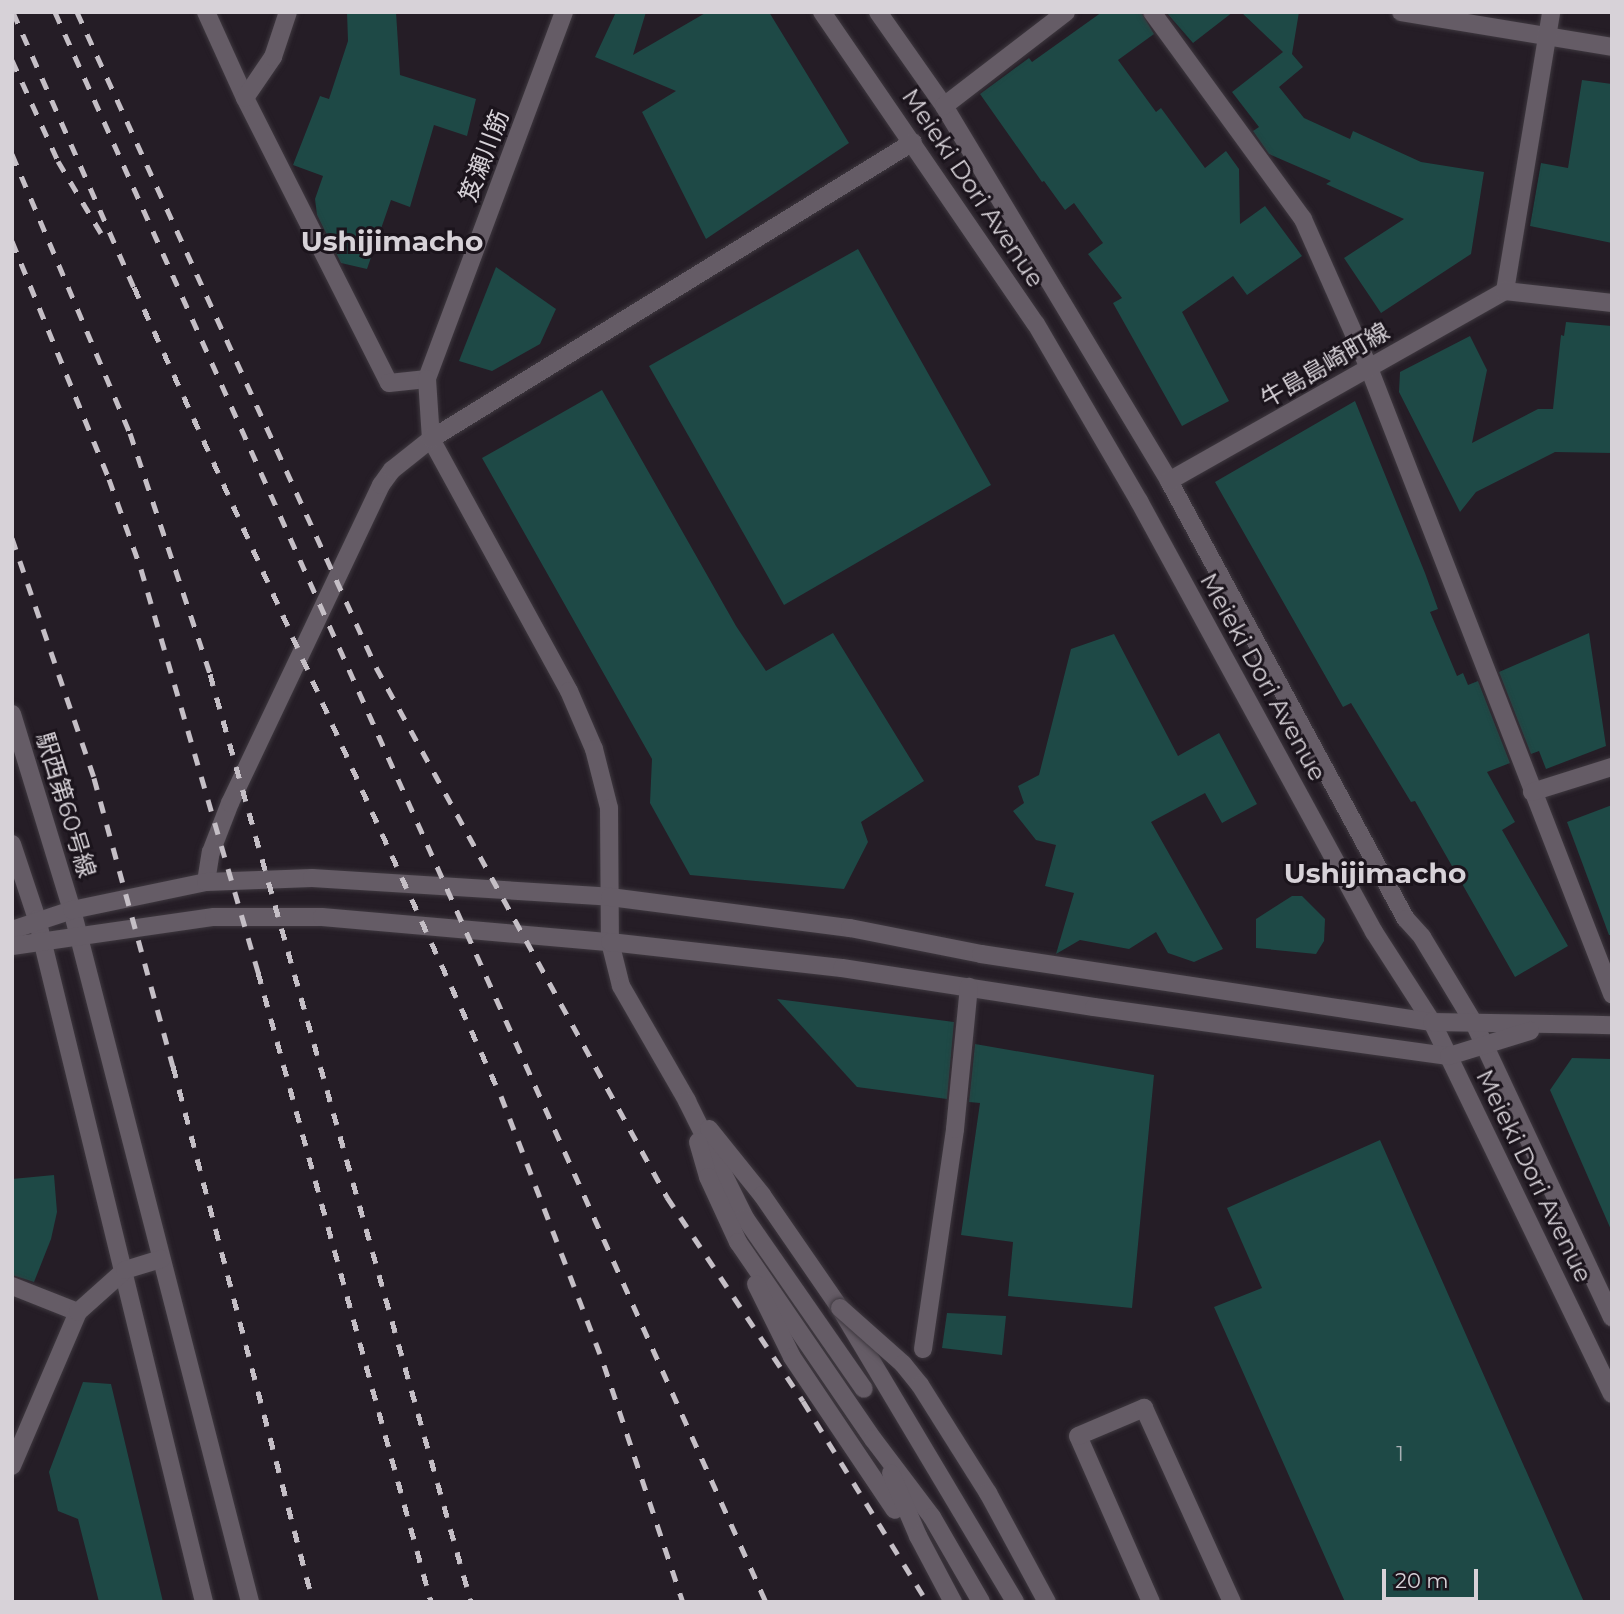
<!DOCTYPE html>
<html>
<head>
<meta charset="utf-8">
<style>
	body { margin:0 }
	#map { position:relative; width:1624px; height:1614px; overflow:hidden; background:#251d26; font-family:Montserrat,"Noto Sans JP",sans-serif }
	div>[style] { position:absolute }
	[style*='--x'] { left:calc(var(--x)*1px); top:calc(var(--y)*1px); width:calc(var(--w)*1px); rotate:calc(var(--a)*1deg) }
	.building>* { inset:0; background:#1e4946 }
	.roads { filter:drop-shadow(0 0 2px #3e383f) drop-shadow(0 0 2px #3e383f) }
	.minor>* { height:18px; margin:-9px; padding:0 9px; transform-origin:9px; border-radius:9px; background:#655c66 }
	.rail>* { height:5px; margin-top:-2.5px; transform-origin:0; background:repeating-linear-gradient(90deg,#c5bfc6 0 12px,transparent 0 24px) }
	.bridges { filter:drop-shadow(0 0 2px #3e383f) drop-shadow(0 0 2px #3e383f) }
	.minor-bridge>* { height:18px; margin:-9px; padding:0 9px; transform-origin:9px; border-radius:9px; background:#655c66 }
	span { translate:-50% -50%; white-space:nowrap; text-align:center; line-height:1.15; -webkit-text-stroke:6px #1b141c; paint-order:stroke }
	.number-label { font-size:21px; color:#a9b0b4 }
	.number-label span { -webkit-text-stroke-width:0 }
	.street-label { font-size:24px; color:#d7d2d8 }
	.quarter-label { font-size:28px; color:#d7d2d8; font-weight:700 }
	.frame { position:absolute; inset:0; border:14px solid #d7d2d8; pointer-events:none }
	.scale { position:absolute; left:1382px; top:1569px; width:96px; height:32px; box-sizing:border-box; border:4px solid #d7d2d8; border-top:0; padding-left:9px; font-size:21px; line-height:24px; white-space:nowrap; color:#d7d2d8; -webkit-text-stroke:5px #1b141c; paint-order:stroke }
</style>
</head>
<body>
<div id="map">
	<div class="building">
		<div style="clip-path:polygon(347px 12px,396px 12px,400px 75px,476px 99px,467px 136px,434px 125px,410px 207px,391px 200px,367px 269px,341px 263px,317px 215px,315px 199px,323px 176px,293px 165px,320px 96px,329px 99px,348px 41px)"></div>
		<div style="clip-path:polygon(616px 12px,646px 12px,633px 55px,707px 12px,769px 12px,849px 143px,706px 239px,642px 112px,676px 91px,595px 57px)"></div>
		<div style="clip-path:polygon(1102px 12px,1141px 12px,1154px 34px,1118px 60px,1156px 112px,1161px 108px,1205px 168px,1226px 151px,1239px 169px,1240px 224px,1265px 206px,1302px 256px,1247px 295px,1233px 276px,1182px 312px,1229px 401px,1182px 426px,1113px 303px,1122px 298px,1088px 254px,1103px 243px,1074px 203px,1065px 210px,1044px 181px,1042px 182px,980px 94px,1029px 58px,1032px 62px)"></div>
		<div style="clip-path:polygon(1166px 12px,1233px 12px,1193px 43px)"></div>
		<div style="clip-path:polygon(1241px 12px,1299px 12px,1292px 54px,1303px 67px,1279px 87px,1304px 118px,1350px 139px,1353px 131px,1421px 162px,1484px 172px,1471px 254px,1381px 313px,1344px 258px,1404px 219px,1326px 184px,1331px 181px,1269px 154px,1253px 131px,1259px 127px,1232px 92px,1283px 52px)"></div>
		<div style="clip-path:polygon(1582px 80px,1612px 84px,1612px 243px,1530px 226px,1541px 163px,1568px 168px)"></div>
		<div style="clip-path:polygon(858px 249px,991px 485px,784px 605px,649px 366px)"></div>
		<div style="clip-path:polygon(496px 267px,556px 309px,540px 344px,492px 371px,459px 361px)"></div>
		<div style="clip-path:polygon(1566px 322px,1612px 326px,1612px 453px,1555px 452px,1476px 492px,1460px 512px,1399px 392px,1400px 372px,1470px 336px,1487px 370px,1472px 443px,1538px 409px,1553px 409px,1561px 335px,1564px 336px)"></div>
		<div style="clip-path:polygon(602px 390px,736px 626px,766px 671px,833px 633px,924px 781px,861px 822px,868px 842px,844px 889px,690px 875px,650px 803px,652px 759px,482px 458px)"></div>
		<div style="clip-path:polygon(1355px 401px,1425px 573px,1438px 609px,1430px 612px,1457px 676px,1463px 673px,1468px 685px,1478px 681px,1510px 763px,1487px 772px,1515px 822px,1502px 830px,1568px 946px,1515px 977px,1415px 801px,1411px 802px,1351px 703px,1343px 707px,1215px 482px)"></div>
		<div style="clip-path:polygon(1589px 633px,1606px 746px,1546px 769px,1539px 751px,1531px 754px,1499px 672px)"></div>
		<div style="clip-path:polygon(1114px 634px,1178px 756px,1219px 733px,1257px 804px,1222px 823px,1205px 793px,1151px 822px,1223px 949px,1194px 962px,1168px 953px,1156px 932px,1129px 949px,1080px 940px,1056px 954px,1074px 893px,1045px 886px,1056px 845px,1036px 840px,1013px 811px,1024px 803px,1018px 786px,1039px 775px,1071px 649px)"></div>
		<div style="clip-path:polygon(1612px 805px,1612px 935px,1609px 935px,1567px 822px)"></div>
		<div style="clip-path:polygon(1292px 896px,1302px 896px,1325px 919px,1324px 941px,1316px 954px,1256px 948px,1256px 919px)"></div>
		<div style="clip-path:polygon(777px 999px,954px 1022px,947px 1099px,857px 1087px)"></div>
		<div style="clip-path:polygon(975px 1044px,1154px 1075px,1132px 1308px,1008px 1296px,1013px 1242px,961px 1235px,980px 1103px,969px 1102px)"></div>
		<div style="clip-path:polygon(1572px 1058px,1612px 1059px,1612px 1232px,1550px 1090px)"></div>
		<div style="clip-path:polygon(1380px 1140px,1584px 1602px,1345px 1602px,1214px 1307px,1262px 1288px,1227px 1208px)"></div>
		<div style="clip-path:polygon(54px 1175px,57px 1212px,51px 1239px,34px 1282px,12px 1275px,12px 1179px)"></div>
		<div style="clip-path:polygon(947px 1313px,1006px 1316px,1002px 1355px,942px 1348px)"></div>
		<div style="clip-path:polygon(83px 1382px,111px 1384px,163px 1602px,99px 1602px,78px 1519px,58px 1511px,49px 1472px)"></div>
	</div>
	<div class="roads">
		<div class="minor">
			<div style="--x:206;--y:12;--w:94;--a:65.6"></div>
			<div style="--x:245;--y:98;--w:319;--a:63.2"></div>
			<div style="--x:389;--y:383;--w:38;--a:-6"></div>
			<div style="--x:564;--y:12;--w:392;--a:110.5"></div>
			<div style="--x:427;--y:379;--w:60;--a:86.2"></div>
			<div style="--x:431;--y:439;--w:287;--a:61.3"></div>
			<div style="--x:569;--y:691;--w:63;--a:66.7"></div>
			<div style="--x:594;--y:749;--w:61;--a:75.7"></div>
			<div style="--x:609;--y:808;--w:134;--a:89.6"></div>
			<div style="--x:610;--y:942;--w:45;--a:76"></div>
			<div style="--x:621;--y:986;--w:133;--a:60.1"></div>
			<div style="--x:687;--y:1101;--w:131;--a:63.6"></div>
			<div style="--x:745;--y:1218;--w:208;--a:55.2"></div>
			<div style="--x:822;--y:12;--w:378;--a:55.6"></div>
			<div style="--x:1036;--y:324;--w:205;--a:59.8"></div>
			<div style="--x:1139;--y:501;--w:491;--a:61.4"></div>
			<div style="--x:1374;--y:932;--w:107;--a:57.2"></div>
			<div style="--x:1432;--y:1022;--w:413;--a:64.2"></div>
			<div style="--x:878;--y:12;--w:115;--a:54.9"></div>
			<div style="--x:944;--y:106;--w:437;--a:59"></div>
			<div style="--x:1169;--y:481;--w:498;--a:61.6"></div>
			<div style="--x:1406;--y:919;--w:24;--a:48"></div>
			<div style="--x:1422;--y:937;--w:103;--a:58.9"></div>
			<div style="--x:1475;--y:1025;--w:323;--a:64.9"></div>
			<div style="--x:1152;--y:12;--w:256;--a:53.9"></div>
			<div style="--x:1303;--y:219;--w:163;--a:66.1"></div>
			<div style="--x:1369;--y:368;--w:672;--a:68.78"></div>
			<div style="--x:1401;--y:12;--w:214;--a:9.4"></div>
			<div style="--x:245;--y:98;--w:50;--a:-55.7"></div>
			<div style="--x:273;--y:57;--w:47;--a:-71.6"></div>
			<div style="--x:944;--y:106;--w:154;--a:-37.6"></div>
			<div style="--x:1505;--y:291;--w:283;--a:-80.6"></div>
			<div style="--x:1169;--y:481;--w:386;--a:-29.5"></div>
			<div style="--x:1505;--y:291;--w:108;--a:6.4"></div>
			<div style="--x:12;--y:714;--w:205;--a:73"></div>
			<div style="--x:72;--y:910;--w:715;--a:75.57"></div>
			<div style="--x:1532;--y:792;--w:84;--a:-17.4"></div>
			<div style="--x:12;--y:844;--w:79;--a:71.6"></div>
			<div style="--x:37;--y:919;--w:703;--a:76.26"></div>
			<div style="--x:206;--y:882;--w:30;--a:-81"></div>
			<div style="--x:211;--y:852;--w:53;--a:-68.8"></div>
			<div style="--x:230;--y:803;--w:352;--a:-64.6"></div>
			<div style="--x:381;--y:485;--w:19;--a:-54"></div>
			<div style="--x:392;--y:470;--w:50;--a:-38.5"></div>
			<div style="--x:431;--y:439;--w:566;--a:-31.64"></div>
			<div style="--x:12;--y:930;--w:63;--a:-18.4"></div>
			<div style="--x:72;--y:910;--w:137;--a:-11.8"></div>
			<div style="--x:206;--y:882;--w:106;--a:-2.2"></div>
			<div style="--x:312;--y:878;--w:299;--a:3.6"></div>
			<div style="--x:610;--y:897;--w:242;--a:7.4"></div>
			<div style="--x:850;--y:928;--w:134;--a:11.2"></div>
			<div style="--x:981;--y:954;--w:456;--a:8.6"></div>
			<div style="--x:1432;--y:1022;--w:180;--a:1"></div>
			<div style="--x:12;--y:946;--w:204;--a:-8.2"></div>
			<div style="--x:214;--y:917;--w:108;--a:0"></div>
			<div style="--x:322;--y:917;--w:289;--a:5"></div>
			<div style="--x:610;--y:942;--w:233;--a:6.4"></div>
			<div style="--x:842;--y:968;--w:255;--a:8.8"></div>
			<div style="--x:1094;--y:1007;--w:358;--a:7.9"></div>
			<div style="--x:1449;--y:1056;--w:85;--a:-17.2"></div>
			<div style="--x:709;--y:1129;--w:85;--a:51.2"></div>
			<div style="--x:762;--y:1195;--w:137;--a:55.4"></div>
			<div style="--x:840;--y:1308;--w:342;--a:59.2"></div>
			<div style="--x:698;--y:1142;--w:36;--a:74"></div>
			<div style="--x:708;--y:1177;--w:72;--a:65.2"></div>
			<div style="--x:738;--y:1242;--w:239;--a:55.6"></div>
			<div style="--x:873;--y:1439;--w:98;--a:52.9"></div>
			<div style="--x:932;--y:1517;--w:98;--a:60"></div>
			<div style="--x:756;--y:1284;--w:81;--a:63.7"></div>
			<div style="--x:792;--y:1357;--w:184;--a:56.1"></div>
			<div style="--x:12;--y:1286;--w:71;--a:21.5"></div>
			<div style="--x:923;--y:1349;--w:222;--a:-81.7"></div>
			<div style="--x:955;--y:1129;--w:143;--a:-84.4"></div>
			<div style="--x:12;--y:1466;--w:168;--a:-66.8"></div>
			<div style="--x:78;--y:1312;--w:63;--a:-41.8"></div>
			<div style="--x:125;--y:1270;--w:38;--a:-17"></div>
			<div style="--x:891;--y:1473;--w:69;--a:66.8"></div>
			<div style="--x:918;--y:1536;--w:75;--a:62.1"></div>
			<div style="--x:1151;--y:1602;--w:181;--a:-113.7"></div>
			<div style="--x:1078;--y:1436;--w:72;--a:-23"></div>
			<div style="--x:1144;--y:1408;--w:213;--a:65.6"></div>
		</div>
	</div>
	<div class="rail">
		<div style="--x:13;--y:12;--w:300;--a:66.3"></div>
		<div style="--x:134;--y:287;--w:888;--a:65.6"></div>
		<div style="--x:501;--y:1096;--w:288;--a:69"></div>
		<div style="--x:604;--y:1365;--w:250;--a:71.6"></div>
		<div style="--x:55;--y:12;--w:1742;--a:65.91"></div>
		<div style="--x:77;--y:12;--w:720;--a:65.46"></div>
		<div style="--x:376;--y:667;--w:605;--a:61.23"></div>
		<div style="--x:667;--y:1197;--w:245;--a:56.3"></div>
		<div style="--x:803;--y:1401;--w:236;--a:58.3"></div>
		<div style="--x:12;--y:60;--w:111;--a:65.5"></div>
		<div style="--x:58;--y:161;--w:84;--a:59.2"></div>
		<div style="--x:12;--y:154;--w:303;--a:67.1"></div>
		<div style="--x:130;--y:433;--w:254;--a:71.6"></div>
		<div style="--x:210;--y:674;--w:964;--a:74.29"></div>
		<div style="--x:12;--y:241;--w:257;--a:67.8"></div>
		<div style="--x:109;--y:479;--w:96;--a:70.4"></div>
		<div style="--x:141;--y:569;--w:420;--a:73.8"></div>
		<div style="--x:258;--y:972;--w:653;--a:74.64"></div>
		<div style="--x:12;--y:538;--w:254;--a:71.1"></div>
		<div style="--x:94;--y:778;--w:299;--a:74.7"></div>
		<div style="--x:173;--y:1066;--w:554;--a:75.36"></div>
	</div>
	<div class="bridges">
		<div class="minor-bridge">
			<div style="--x:840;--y:1308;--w:84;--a:41.6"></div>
			<div style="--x:903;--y:1364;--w:27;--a:51"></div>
			<div style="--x:920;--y:1385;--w:128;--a:57.8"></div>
			<div style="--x:988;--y:1493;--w:124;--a:61.6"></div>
		</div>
	</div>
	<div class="number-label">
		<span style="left:1400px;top:1454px">1</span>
	</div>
	<div class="street-label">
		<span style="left:484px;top:156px;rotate:-69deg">笈瀬川筋</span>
		<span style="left:973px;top:188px;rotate:56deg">Meieki Dori Avenue</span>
		<span style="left:1325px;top:365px;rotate:-30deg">牛島島崎町線</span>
		<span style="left:1263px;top:677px;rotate:61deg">Meieki Dori Avenue</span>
		<span style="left:66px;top:805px;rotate:73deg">駅西第60号線</span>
		<span style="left:1534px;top:1176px;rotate:64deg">Meieki Dori Avenue</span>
	</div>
	<div class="quarter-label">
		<span style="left:392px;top:241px">Ushijimacho</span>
		<span style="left:1375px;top:873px">Ushijimacho</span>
	</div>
	<div class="frame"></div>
	<div class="scale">20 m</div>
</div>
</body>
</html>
